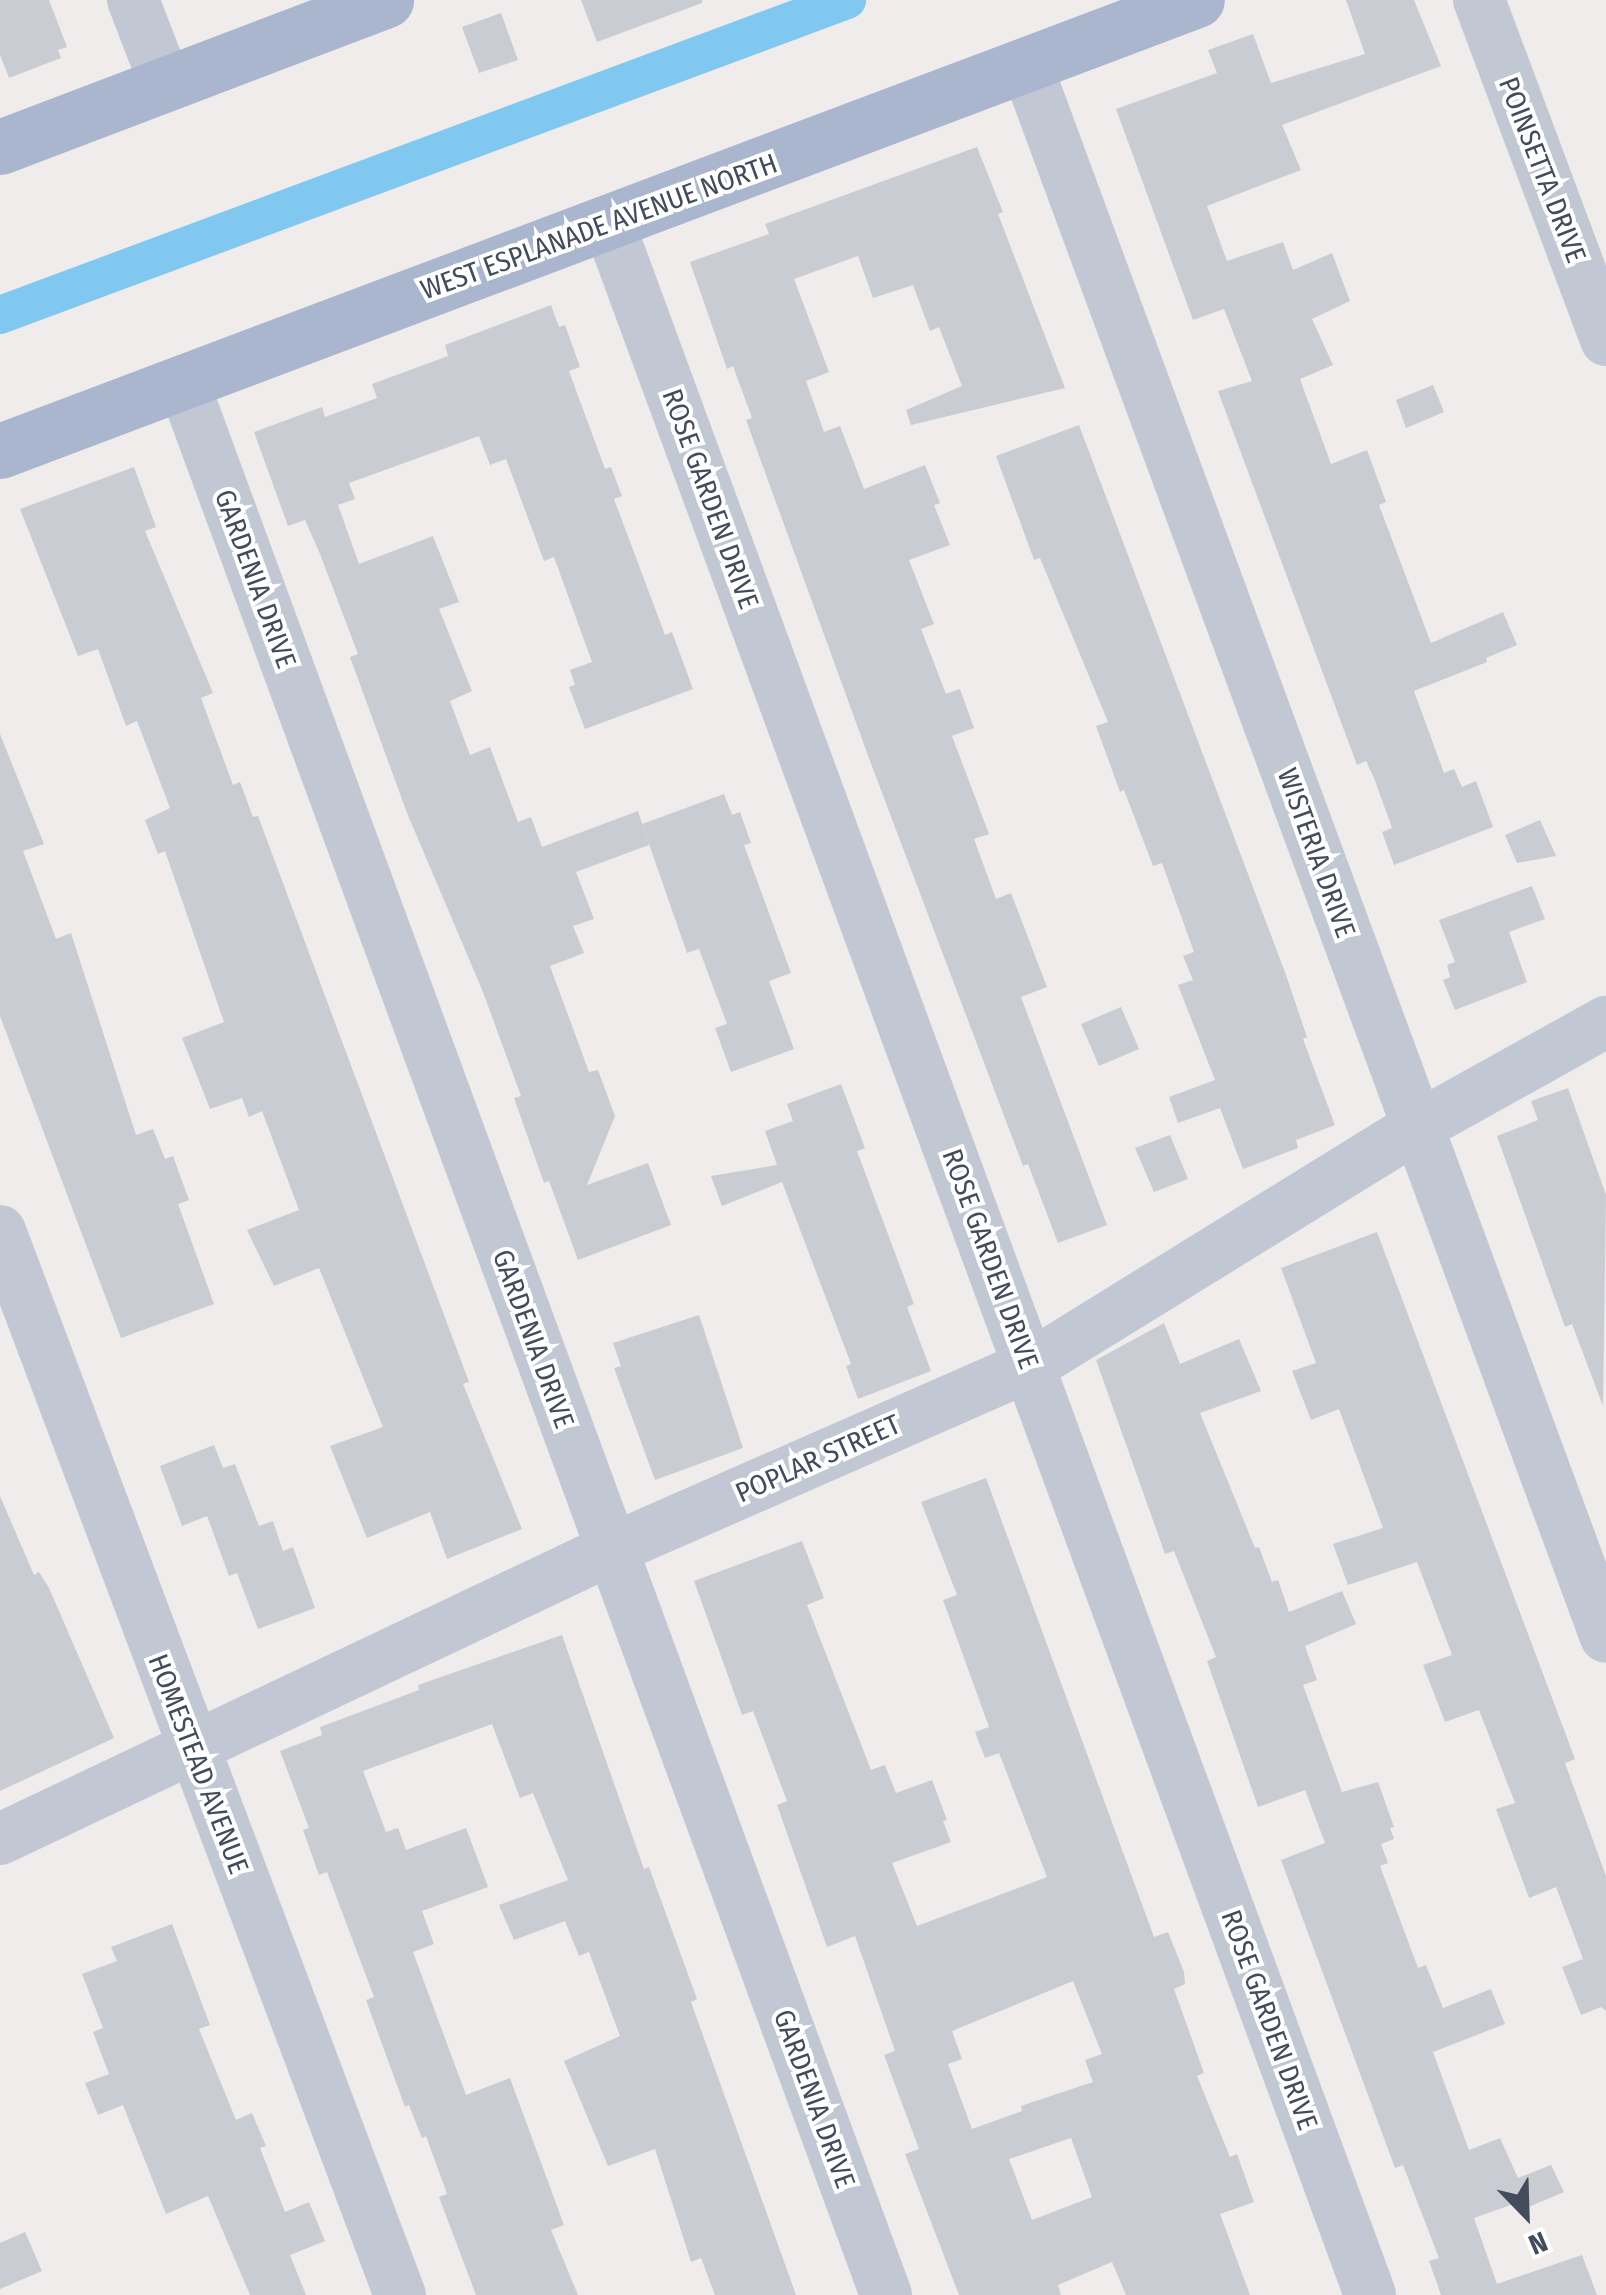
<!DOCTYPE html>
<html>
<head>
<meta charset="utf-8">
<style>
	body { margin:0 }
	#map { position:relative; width:1606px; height:2295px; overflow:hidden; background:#efeceb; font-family:"Fira Sans Condensed",sans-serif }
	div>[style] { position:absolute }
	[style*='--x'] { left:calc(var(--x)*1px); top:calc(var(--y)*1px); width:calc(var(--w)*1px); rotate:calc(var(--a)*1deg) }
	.canal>* { height:38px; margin:-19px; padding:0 19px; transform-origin:19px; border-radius:19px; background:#80c8f0 }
	.building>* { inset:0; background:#caccd4 }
	.minor>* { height:52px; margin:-26px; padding:0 26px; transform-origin:26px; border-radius:26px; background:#c1c8d4 }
	.major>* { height:55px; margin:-27.5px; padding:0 27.5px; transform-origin:27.5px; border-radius:27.5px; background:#a9b6cd }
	span { translate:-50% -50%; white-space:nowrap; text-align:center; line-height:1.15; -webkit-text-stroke:8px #fff; paint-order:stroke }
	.street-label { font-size:28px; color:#434c5a }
	.north { position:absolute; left:1476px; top:2165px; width:100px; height:100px; -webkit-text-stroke:8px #fff; paint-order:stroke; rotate:157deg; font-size:28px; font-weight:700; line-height:40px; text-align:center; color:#434c5a }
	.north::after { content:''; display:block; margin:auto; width:35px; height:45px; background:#434c5a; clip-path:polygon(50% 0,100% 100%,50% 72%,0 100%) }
</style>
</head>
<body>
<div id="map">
	<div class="canal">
		<div style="--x:0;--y:315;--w:904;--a:-20.4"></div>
	</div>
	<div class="building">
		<div style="clip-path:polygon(0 0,49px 0,67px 47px,58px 50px,61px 58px,9px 78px,0 55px)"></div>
		<div style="clip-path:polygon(581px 0,702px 0,702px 3px,597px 42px)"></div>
		<div style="clip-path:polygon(1346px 0,1414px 0,1441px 66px,1282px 125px,1301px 170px,1207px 206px,1227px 261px,1283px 242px,1293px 270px,1332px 253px,1350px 301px,1312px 319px,1333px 365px,1300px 379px,1331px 464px,1367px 450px,1386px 502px,1379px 505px,1431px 643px,1503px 612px,1517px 645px,1486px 658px,1487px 662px,1414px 691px,1444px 773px,1454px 769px,1462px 787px,1476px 781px,1493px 827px,1394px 865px,1382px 832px,1392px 828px,1374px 778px,1366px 761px,1357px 765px,1218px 391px,1252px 381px,1224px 309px,1193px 320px,1116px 109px,1217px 73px,1208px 50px,1253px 34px,1271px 83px,1365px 54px)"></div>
		<div style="clip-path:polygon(501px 13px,518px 60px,479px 73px,462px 27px)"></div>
		<div style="clip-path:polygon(977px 147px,1003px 212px,998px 214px,1065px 388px,911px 425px,906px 410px,962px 386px,939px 327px,930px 331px,913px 285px,873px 298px,858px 256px,794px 279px,829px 372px,806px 381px,824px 432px,840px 426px,864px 489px,925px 465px,940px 503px,934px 505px,950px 545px,909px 560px,934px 624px,921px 629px,946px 694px,960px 689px,974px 728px,952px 736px,989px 834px,974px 839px,996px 899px,1011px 893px,1047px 987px,1021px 997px,1107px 1225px,1058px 1243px,1028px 1164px,1023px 1166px,870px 761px,746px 420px,752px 418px,733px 366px,727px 369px,690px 262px,769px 234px,765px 224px)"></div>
		<div style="clip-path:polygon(551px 305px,559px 327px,565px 325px,580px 367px,569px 371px,605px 469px,611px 467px,622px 496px,614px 499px,665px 635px,672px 632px,693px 689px,585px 729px,569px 687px,575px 685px,570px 670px,592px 662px,554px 557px,544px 561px,506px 459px,490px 465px,479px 436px,349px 483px,355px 499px,338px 505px,359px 564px,433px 536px,459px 602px,439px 609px,472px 691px,450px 701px,470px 755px,490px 747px,518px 822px,531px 817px,542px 847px,638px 811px,649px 845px,576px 872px,594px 919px,573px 926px,584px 953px,550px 966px,589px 1072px,598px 1070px,615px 1116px,587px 1185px,648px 1163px,671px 1225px,578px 1260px,549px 1181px,544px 1183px,514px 1098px,521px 1096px,483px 992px,407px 813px,350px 657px,358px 654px,320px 554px,305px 520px,288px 526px,254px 432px,322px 407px,325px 417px,377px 398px,372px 384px,448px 356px,445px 345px)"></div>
		<div style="clip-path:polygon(1433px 385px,1444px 412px,1406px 428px,1396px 400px)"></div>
		<div style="clip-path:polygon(1079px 425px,1286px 975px,1307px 1037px,1303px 1039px,1335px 1125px,1296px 1140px,1298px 1148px,1243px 1169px,1220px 1108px,1178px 1123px,1169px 1097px,1215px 1080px,1178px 985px,1193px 980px,1183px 956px,1194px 952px,1162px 863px,1153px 866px,1124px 790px,1120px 792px,1096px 726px,1108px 722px,1040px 558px,1034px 560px,996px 456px)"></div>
		<div style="clip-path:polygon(134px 467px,156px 527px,145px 531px,213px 693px,201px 698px,233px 785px,240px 782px,253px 817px,258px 816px,469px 1382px,463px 1384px,522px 1529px,447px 1559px,430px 1512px,367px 1538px,330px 1446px,383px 1427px,319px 1268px,274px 1286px,247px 1230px,299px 1210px,262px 1111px,249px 1117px,242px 1098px,210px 1109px,182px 1038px,224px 1022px,165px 851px,158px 854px,145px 820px,170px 808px,137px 721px,126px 726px,98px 649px,78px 656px,20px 509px)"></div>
		<div style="clip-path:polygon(0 734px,44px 844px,23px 851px,56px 939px,71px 933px,136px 1135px,153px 1129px,165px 1159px,173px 1156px,189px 1200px,178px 1204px,214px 1304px,121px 1338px,0 1016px)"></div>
		<div style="clip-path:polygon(724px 794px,732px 815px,740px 812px,751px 843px,744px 845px,791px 973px,769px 981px,794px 1049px,731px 1072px,715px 1028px,727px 1024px,699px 949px,687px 953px,642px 824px)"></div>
		<div style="clip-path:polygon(1540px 820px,1556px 856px,1517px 863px,1505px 835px)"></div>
		<div style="clip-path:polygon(1532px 886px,1545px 919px,1509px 932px,1527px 982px,1455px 1010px,1443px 980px,1450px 977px,1447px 965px,1455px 962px,1439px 920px)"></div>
		<div style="clip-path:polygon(1121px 1007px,1139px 1049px,1099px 1066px,1081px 1024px)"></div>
		<div style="clip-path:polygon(841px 1084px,865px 1148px,857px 1151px,914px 1304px,907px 1307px,931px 1371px,858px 1399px,846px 1366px,851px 1364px,782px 1182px,722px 1206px,711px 1176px,777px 1165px,765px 1131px,793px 1121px,787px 1104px)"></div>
		<div style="clip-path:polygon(1568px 1088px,1606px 1195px,1603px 1406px,1572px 1324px,1565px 1327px,1497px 1136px,1538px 1120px,1531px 1101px)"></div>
		<div style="clip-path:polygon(1170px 1135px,1188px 1179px,1154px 1192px,1135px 1148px)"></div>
		<div style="clip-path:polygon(1377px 1232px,1575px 1759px,1565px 1763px,1606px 1876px,1606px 2011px,1601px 2007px,1581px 2015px,1562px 1967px,1583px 1959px,1556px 1887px,1529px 1898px,1496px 1809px,1515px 1803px,1479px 1710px,1445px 1722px,1423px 1665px,1452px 1655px,1417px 1562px,1348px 1585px,1333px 1544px,1383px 1528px,1339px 1409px,1311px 1420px,1292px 1371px,1316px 1363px,1281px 1268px)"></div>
		<div style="clip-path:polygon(699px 1315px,743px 1448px,655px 1480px,614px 1368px,621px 1366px,613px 1343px)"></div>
		<div style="clip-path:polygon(1164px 1323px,1180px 1364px,1239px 1339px,1261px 1391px,1200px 1413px,1255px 1548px,1259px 1547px,1272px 1582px,1278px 1580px,1289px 1612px,1342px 1591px,1356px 1624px,1305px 1646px,1317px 1680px,1303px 1685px,1342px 1792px,1378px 1782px,1394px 1827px,1390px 1828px,1394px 1839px,1381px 1844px,1388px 1863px,1380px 1866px,1418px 1968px,1426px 1965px,1443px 2008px,1491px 1989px,1505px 2024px,1433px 2052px,1469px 2150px,1500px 2138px,1518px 2178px,1551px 2165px,1564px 2192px,1526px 2208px,1522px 2201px,1474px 2218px,1497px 2284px,1582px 2255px,1597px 2295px,1441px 2295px,1429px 2261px,1439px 2258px,1403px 2165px,1395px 2168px,1281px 1860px,1325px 1843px,1305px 1790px,1258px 1807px,1207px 1661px,1216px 1657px,1174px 1551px,1165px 1554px,1096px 1360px)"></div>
		<div style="clip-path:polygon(214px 1445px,223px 1468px,235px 1464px,259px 1526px,273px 1521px,283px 1551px,293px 1547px,315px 1608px,258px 1629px,237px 1573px,229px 1576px,207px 1516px,182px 1526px,160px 1466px)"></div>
		<div style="clip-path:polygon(evenodd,986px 1478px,1154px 1937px,1168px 1932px,1184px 1972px,1185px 1984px,1174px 1989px,1204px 2073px,1197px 2076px,1230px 2157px,1237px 2154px,1254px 2202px,1220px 2214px,1250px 2295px,1126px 2295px,1112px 2262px,1058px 2285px,1061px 2295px,959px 2295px,905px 2154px,919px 2149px,884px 2055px,895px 2051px,855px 1936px,827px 1947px,777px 1805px,787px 1801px,753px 1711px,742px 1715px,694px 1581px,802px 1541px,824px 1598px,807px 1605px,871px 1770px,885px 1765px,896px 1793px,932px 1780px,947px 1820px,943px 1821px,951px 1842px,892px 1863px,917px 1926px,1047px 1877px,999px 1753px,985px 1758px,975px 1732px,989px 1727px,943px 1600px,957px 1595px,921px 1502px,986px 1478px,1073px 1981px,1102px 2054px,1085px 2060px,1093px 2082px,1021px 2106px,1022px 2111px,972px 2129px,948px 2064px,962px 2059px,952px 2031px,1073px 1981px,986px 1478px,1071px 2138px,1092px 2197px,1032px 2220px,1009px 2159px,1071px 2138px)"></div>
		<div style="clip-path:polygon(0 1496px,34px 1575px,39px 1572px,49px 1588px,114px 1738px,0 1791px)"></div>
		<div style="clip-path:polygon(562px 1635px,644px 1869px,649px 1867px,697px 1999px,691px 2002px,796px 2295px,715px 2295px,701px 2258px,691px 2262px,655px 2149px,608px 2166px,564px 2061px,620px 2036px,589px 1952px,579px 1956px,565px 1921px,514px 1940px,499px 1905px,568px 1880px,533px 1793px,520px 1798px,492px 1724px,363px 1771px,386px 1832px,398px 1828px,406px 1850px,466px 1828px,488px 1887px,422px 1911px,434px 1944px,413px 1952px,466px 2095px,510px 2078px,564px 2225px,551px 2230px,578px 2295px,476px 2295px,439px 2197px,447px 2194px,426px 2136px,422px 2138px,409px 2105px,405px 2107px,366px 2000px,374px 1997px,327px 1872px,319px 1875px,303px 1830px,309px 1828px,280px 1751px,322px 1735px,320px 1727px,419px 1690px,418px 1685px)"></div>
		<div style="clip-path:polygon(172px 1924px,210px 2025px,199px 2029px,236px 2120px,252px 2113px,266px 2146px,260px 2148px,285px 2212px,309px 2202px,325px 2241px,290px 2255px,306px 2295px,250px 2295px,208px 2196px,166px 2214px,123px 2105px,98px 2115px,85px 2083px,109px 2074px,93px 2032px,103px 2028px,82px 1974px,117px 1961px,111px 1947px)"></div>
		<div style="clip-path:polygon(25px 2232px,42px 2271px,0 2289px,0 2243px)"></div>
	</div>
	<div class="minor">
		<div style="--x:133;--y:0;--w:89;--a:68.9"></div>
		<div style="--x:1479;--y:0;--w:363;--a:69.5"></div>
		<div style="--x:1027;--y:67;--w:1673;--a:69.76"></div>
		<div style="--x:609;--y:224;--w:2206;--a:69.82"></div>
		<div style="--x:183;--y:382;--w:2038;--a:69.82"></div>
		<div style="--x:0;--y:1231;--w:1137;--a:69.4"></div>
		<div style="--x:0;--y:1839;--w:675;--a:-25.35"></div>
		<div style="--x:610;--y:1550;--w:459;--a:-23.7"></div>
		<div style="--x:1030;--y:1366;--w:455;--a:-31.7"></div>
		<div style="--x:1417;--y:1127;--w:216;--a:-29.1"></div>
	</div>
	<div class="major">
		<div style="--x:0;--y:147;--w:413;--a:-20.8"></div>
		<div style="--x:0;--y:451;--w:1279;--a:-20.65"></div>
	</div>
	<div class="street-label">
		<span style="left:1542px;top:170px;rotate:69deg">POINSETTA DRIVE</span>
		<span style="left:599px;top:227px;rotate:-20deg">WEST ESPLANADE AVENUE NORTH</span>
		<span style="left:710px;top:499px;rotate:70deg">ROSE GARDEN DRIVE</span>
		<span style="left:255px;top:579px;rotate:70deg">GARDENIA DRIVE</span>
		<span style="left:1316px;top:853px;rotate:70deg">WISTERIA DRIVE</span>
		<span style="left:990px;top:1259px;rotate:70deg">ROSE GARDEN DRIVE</span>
		<span style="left:533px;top:1339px;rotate:70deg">GARDENIA DRIVE</span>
		<span style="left:818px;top:1459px;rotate:-24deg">POPLAR STREET</span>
		<span style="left:198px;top:1764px;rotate:69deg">HOMESTEAD AVENUE</span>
		<span style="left:1269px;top:2020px;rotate:70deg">ROSE GARDEN DRIVE</span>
		<span style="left:814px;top:2099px;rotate:70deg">GARDENIA DRIVE</span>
	</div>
	<div class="north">N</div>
</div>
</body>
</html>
